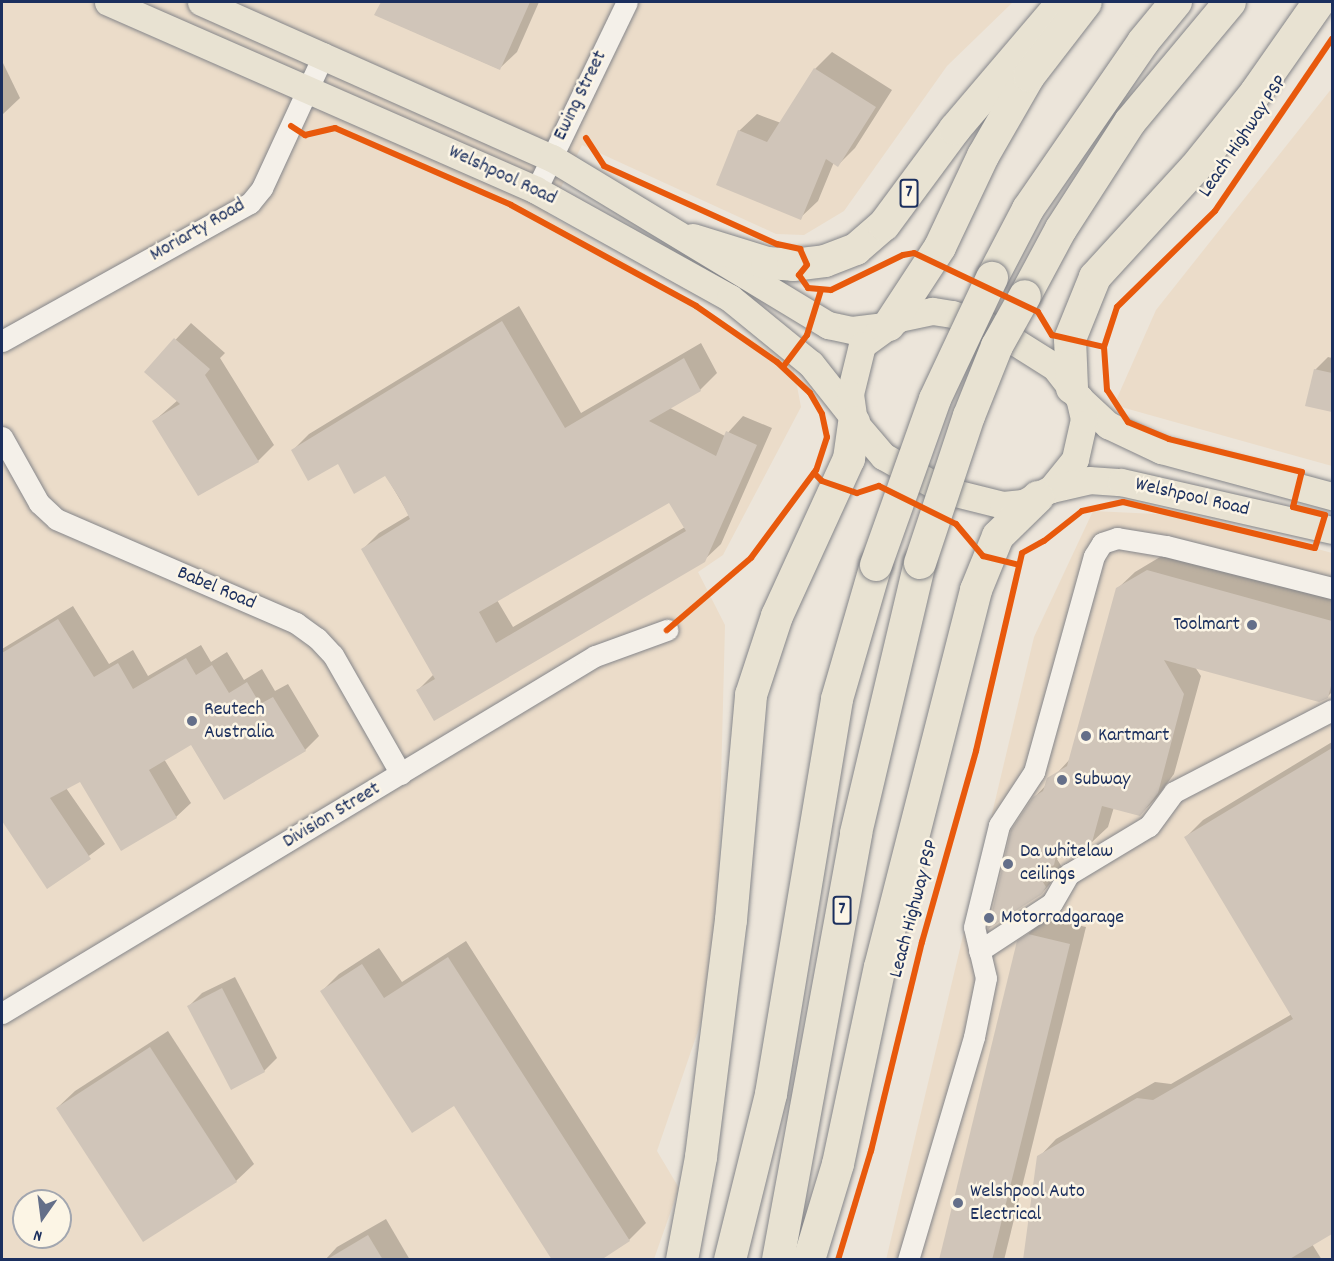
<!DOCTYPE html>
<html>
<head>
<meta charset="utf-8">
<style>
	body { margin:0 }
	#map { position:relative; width:1334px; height:1261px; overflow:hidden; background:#ece5da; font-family:Dekko,sans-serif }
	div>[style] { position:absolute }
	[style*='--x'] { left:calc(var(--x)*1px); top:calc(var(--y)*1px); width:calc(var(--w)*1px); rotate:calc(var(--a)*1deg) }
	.built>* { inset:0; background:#ebdcc9 }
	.shadow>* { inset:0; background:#0003 }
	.building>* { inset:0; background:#d0c5b9 }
	.roads { filter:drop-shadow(0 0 2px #85868a) drop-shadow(0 0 2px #85868a) }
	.minor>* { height:21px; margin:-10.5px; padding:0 10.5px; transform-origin:10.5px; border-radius:10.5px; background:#f4f0e9 }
	.major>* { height:27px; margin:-13.5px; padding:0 13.5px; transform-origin:13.5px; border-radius:13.5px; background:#e8e2d2 }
	.highway>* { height:32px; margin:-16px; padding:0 16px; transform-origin:16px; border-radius:16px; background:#e8e2d2 }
	.bridges { filter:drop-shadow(0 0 2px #85868a) drop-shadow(0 0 2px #85868a) }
	.highway-bridge>* { height:32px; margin:-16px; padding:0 16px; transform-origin:16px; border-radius:16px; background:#e8e2d2 }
	.cycleway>* { height:6px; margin:-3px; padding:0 3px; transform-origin:3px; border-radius:3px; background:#e8590c }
	.dots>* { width:16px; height:16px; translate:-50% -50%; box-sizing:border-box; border:3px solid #fcf5e5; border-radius:50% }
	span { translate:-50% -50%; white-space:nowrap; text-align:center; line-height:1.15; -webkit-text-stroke:5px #fcf5e5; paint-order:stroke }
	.shield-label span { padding:2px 4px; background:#fcf5e5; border:2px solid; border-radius:4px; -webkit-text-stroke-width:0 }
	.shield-label { font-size:18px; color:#1b2f5e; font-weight:700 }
	.street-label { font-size:20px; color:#1b2f5e }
	.poi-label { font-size:20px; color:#1b2f5e }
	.right { translate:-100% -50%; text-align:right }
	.left { translate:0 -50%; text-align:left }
	.frame { position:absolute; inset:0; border:3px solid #1b2f5e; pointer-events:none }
	.north { position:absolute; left:12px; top:1189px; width:60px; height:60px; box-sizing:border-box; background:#fcf5e5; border:2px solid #a2a6af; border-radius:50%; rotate:194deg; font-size:16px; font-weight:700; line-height:24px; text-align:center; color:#1b2f5e }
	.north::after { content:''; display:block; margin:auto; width:21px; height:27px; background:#646f89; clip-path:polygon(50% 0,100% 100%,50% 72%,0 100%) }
</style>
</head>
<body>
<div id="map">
	<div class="built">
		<div style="clip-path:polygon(evenodd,2px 2px,1013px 2px,947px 66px,844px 211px,804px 235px,776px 234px,582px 145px,548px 214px,793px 365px,801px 407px,723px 555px,698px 572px,725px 625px,716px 978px,657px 1151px,679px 1188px,654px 1259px,2px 1260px,2px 2px,24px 1201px,60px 1201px,60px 1237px,24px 1237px,24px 1201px)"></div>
		<div style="clip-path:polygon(1332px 88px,1332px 466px,1114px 405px,1156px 310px)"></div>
		<div style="clip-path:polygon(1093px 511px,1199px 516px,1332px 553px,1332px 1259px,886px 1260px,1034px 637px)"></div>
	</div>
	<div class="shadow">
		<div style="clip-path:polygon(382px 2px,539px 2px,517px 52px,499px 69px,376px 15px)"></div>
		<div style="clip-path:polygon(832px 52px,892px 90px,855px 148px,838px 165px,834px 162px,818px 201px,800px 218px,739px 131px,757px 114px,781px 123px,815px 69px)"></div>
		<div style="clip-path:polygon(2px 61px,20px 98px,2px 115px)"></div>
		<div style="clip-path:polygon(evenodd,519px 306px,581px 413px,701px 343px,717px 373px,700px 390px,670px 408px,725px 436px,743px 416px,772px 428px,721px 544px,704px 560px,418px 690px,434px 674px,363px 549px,379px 533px,409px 515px,385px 474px,293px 450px,309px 434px,519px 306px,670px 501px,685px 527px,513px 627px,497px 600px,670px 501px)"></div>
		<div style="clip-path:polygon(191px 323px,225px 353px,220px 358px,274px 445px,258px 461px,199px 494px,154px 421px,178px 400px,146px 372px)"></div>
		<div style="clip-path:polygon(1328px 357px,1332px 358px,1332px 411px,1307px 405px,1315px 370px)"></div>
		<div style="clip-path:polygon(1165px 554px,1332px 599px,1332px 692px,1327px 697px,1195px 667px,1201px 676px,1174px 774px,1157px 797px,1140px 815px,1114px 807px,1108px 827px,1090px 844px,1057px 859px,1063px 869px,1042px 893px,990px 926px,1034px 798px,1071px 758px,1117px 589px,1135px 572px)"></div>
		<div style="clip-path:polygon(73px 606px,109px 664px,133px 650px,148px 676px,201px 645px,211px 662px,227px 652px,244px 680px,262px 669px,275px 691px,288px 684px,319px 736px,305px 750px,192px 743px,164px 759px,191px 803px,176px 817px,80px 780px,66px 788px,105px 844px,48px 886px,2px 817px,2px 649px)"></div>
		<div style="clip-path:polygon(1332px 742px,1332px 1232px,1312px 1244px,1322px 1260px,1024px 1260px,1039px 1157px,1056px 1139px,1155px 1082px,1171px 1084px,1292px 1014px,1186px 837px,1203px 820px)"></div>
		<div style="clip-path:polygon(1046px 918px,1086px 927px,1004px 1260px,941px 1260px,1019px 942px)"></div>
		<div style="clip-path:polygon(466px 941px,646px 1223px,629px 1240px,322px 991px,339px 974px,379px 948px,402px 982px)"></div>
		<div style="clip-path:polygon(235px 977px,277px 1058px,264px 1071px,231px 1088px,189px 1006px,202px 993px)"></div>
		<div style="clip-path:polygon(168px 1031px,254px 1164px,236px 1181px,143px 1240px,57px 1108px,75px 1091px)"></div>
		<div style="clip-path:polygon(386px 1219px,410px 1260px,325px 1260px,337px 1247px)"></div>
	</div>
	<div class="building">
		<div style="clip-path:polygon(381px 2px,530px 2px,500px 70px,374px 15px)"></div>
		<div style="clip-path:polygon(814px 68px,876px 107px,838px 167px,826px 159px,801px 220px,716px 185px,738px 130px,767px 142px)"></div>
		<div style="clip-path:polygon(evenodd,502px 321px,565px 428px,684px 358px,701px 391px,649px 421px,716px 456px,726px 431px,757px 445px,705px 562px,434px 721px,416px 690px,435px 679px,361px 549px,410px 519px,400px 499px,385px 476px,354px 494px,338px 464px,308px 481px,291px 450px,502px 321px,669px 503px,686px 531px,496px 643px,479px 612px,669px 503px)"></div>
		<div style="clip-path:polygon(174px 338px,210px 369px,205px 375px,259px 462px,198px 496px,152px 421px,180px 404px,144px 372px)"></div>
		<div style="clip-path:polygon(1314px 369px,1332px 373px,1332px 412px,1305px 406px)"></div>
		<div style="clip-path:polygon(1147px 570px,1332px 621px,1332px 682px,1328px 698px,1319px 702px,1164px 660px,1184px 694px,1158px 793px,1140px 816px,1102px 806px,1091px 846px,1069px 859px,1056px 856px,1054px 865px,1038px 874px,1046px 887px,1042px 894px,988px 929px,1011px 830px,1033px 797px,1043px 791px,1047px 778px,1067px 766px,1116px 588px)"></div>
		<div style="clip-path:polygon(58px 619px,94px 677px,118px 663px,133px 689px,186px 658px,196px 675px,212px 665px,229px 693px,247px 682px,260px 704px,273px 697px,306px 751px,224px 800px,191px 745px,149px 770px,177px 818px,121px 851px,80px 782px,50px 798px,91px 859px,47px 889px,2px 821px,2px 653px)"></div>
		<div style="clip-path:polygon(1332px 748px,1332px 1234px,1288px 1260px,1023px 1260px,1037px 1156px,1137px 1098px,1153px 1100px,1293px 1019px,1184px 837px)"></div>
		<div style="clip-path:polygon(1028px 934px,1070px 944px,992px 1260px,939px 1260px,1017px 941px)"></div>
		<div style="clip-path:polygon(448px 957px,630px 1241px,601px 1260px,552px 1260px,454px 1106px,412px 1133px,320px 991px,362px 964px,384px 998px)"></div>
		<div style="clip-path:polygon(222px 988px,265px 1072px,231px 1090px,187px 1006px)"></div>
		<div style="clip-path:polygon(150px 1047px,237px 1182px,143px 1242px,56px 1108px)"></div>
		<div style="clip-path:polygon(368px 1235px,383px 1260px,326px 1260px)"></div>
	</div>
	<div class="roads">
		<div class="minor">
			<div style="--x:536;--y:190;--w:209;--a:-64.2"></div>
			<div style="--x:2;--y:341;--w:284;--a:-29.1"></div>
			<div style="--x:250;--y:203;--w:19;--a:-51"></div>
			<div style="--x:262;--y:188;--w:148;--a:-65.2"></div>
			<div style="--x:2;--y:437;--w:76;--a:60.7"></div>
			<div style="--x:39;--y:503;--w:23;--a:43"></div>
			<div style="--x:56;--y:519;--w:262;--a:23.4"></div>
			<div style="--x:296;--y:623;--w:26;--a:36"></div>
			<div style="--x:317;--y:638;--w:23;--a:47"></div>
			<div style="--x:333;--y:655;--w:137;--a:60.3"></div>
			<div style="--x:979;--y:951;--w:87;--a:-33.3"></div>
			<div style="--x:1052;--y:903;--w:34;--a:-60"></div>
			<div style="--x:1069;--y:874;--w:93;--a:-31"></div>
			<div style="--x:1149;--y:826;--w:42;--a:-53.7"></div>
			<div style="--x:1174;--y:792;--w:178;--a:-27.4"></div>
			<div style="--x:2;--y:1013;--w:692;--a:-31.05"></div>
			<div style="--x:595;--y:656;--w:77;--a:-19.9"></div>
			<div style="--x:908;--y:1260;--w:233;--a:-73.5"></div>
			<div style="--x:974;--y:1037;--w:60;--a:-78.5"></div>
			<div style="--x:986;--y:978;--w:52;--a:-103.2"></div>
			<div style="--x:974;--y:927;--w:105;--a:-76.2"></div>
			<div style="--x:999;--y:825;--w:64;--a:-56.6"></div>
			<div style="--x:1034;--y:772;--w:224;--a:-74.5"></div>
			<div style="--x:1094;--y:556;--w:15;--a:-58"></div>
			<div style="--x:1102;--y:543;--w:16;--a:-18"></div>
			<div style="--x:1117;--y:538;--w:50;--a:9.3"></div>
			<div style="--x:1166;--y:546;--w:171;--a:14.2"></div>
		</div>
		<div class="major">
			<div style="--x:108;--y:2;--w:467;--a:23.7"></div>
			<div style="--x:536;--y:190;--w:222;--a:29.1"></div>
			<div style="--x:730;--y:298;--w:104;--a:39.2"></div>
			<div style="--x:811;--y:364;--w:68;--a:51.6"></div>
			<div style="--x:201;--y:2;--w:384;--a:24"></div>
			<div style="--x:552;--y:158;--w:323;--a:31.2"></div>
			<div style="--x:828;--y:325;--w:25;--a:12"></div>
			<div style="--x:852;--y:330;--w:33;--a:-7"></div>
			<div style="--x:1079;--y:398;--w:40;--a:43"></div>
			<div style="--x:1108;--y:425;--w:59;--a:25.3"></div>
			<div style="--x:1161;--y:450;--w:177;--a:15.1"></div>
			<div style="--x:1051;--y:489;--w:38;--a:-51"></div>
			<div style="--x:1075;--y:459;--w:41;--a:-77.3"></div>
			<div style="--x:1084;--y:419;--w:22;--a:-103"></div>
			<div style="--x:1079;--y:398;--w:39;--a:-128"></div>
			<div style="--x:1055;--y:367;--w:73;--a:-147.8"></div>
			<div style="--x:993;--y:328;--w:43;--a:-161.1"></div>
			<div style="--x:952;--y:314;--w:20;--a:-171"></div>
			<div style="--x:932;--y:311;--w:34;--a:168"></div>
			<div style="--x:899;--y:318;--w:46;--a:143.9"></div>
			<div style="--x:862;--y:345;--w:50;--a:103.8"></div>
			<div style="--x:850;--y:394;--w:28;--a:82"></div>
			<div style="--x:854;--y:422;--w:45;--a:49.5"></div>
			<div style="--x:883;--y:456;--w:69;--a:29.5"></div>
			<div style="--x:943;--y:490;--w:62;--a:14"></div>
			<div style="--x:1003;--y:505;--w:20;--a:-6"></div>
			<div style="--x:1023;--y:503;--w:31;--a:-27"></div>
			<div style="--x:1051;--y:489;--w:39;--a:-13"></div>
			<div style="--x:1089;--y:480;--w:32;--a:4"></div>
			<div style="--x:1121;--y:482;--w:216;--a:12.8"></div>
		</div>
		<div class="highway">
			<div style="--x:693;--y:240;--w:77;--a:17.3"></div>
			<div style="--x:767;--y:263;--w:26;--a:4"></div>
			<div style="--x:793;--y:265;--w:32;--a:-7"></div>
			<div style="--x:825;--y:261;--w:33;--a:-21"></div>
			<div style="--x:856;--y:249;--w:37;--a:-41"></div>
			<div style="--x:884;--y:225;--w:119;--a:-53.5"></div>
			<div style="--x:955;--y:129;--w:167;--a:-49.6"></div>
			<div style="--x:992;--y:278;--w:78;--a:-62.4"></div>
			<div style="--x:1028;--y:209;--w:203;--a:-55.4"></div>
			<div style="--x:1143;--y:42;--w:52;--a:-50.5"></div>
			<div style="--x:1025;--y:296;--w:76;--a:-61.8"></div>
			<div style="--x:1061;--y:229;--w:127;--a:-57.2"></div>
			<div style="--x:1130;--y:122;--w:156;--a:-50.2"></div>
			<div style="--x:889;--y:325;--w:93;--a:-56.8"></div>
			<div style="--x:940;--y:247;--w:101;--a:-64.7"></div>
			<div style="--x:983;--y:156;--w:92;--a:-60.1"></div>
			<div style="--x:1029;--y:76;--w:93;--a:-52.4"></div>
			<div style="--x:1072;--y:388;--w:49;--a:-92.3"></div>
			<div style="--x:1070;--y:339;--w:67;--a:-68"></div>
			<div style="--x:1095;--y:277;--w:148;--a:-47.5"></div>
			<div style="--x:1195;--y:168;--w:97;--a:-51.2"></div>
			<div style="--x:1256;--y:92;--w:110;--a:-55"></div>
			<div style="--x:682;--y:1260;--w:105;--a:-79.5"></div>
			<div style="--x:701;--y:1157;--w:239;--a:-82.8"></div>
			<div style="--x:731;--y:920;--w:226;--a:-84.9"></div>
			<div style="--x:751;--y:695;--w:83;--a:-71.8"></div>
			<div style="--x:777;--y:616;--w:173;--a:-65.4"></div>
			<div style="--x:849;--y:459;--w:37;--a:-82"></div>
			<div style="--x:730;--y:1260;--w:171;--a:-76.1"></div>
			<div style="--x:771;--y:1094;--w:400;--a:-80.5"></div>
			<div style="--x:837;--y:699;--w:140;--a:-73.8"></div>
			<div style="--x:778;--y:1260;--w:434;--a:-79.6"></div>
			<div style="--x:856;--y:833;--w:277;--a:-76.7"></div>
			<div style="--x:809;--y:1260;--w:100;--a:-73.2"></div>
			<div style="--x:838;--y:1164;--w:201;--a:-78"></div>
			<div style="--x:880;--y:967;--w:389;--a:-75.7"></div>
			<div style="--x:976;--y:590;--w:58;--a:-67.8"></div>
			<div style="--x:998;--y:536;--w:56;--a:-44.3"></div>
		</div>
	</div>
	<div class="bridges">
		<div class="highway-bridge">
			<div style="--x:920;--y:563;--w:155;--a:-71.6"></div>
			<div style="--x:969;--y:416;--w:75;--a:-68.2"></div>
			<div style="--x:997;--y:346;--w:57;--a:-60.8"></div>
			<div style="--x:876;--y:565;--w:176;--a:-70.4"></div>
			<div style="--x:935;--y:399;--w:134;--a:-64.8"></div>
		</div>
	</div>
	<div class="cycleway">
		<div style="--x:291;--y:126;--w:17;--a:33"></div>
		<div style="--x:305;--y:135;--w:31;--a:-13"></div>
		<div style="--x:335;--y:128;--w:192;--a:23.6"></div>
		<div style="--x:511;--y:205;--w:211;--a:28.6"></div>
		<div style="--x:696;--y:306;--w:98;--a:34.7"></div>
		<div style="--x:777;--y:362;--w:45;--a:43.2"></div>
		<div style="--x:810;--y:393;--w:24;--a:60"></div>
		<div style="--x:822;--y:414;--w:24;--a:78"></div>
		<div style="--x:827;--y:437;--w:35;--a:108"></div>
		<div style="--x:816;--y:470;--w:109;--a:126.5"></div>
		<div style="--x:751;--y:558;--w:111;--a:139.4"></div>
		<div style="--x:586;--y:138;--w:33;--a:57"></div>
		<div style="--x:604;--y:166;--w:190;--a:24.3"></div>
		<div style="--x:777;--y:244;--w:24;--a:12"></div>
		<div style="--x:800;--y:249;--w:17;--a:66"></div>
		<div style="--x:807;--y:265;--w:13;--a:129"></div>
		<div style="--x:799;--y:275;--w:16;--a:55"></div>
		<div style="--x:808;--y:288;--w:23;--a:5"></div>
		<div style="--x:831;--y:290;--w:80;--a:-25.9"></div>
		<div style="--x:903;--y:255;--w:11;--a:-10"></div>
		<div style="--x:914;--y:253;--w:137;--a:25.4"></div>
		<div style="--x:1038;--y:312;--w:27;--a:59"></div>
		<div style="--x:1052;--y:335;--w:53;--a:13"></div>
		<div style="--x:783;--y:367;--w:40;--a:-53"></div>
		<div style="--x:807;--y:335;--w:47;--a:-72.7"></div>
		<div style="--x:814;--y:473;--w:11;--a:45"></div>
		<div style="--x:822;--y:481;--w:37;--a:19"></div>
		<div style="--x:857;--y:493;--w:23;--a:-18"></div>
		<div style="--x:879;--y:486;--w:86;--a:26.3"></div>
		<div style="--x:956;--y:524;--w:42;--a:49.8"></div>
		<div style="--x:983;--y:556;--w:36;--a:14"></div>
		<div style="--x:838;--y:1260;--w:114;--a:-73.2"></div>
		<div style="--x:871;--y:1151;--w:215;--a:-76.3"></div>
		<div style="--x:922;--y:942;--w:198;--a:-74.2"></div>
		<div style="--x:976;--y:751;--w:203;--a:-76.9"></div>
		<div style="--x:1022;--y:553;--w:25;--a:-29"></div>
		<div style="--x:1044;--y:541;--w:48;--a:-38.3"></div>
		<div style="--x:1082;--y:511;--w:42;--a:-12.4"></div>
		<div style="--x:1123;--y:502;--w:197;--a:13.5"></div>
		<div style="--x:1315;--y:548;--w:34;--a:-73"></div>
		<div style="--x:1325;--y:515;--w:33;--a:-166"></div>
		<div style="--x:1293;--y:507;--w:36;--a:-76"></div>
		<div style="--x:1302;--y:472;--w:137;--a:-166.1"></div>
		<div style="--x:1169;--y:439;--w:44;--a:-157.5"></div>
		<div style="--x:1128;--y:422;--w:38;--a:-123"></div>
		<div style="--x:1107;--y:390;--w:43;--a:-94"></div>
		<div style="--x:1104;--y:347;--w:42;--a:-72"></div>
		<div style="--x:1117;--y:307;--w:137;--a:-44.4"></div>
		<div style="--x:1215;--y:211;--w:208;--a:-55.8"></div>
	</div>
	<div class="dots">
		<div style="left:1252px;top:625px;background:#646f89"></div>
		<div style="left:192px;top:721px;background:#646f89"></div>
		<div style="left:1086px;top:736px;background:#646f89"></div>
		<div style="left:1062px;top:780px;background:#646f89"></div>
		<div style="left:1008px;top:864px;background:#646f89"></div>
		<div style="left:989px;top:918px;background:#646f89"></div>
		<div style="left:958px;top:1203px;background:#646f89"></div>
	</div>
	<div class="shield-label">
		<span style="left:909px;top:193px">7</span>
		<span style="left:842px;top:910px">7</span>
	</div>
	<div class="street-label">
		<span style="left:581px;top:96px;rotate:-64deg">Ewing Street</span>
		<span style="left:1244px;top:137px;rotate:-56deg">Leach Highway PSP</span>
		<span style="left:502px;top:176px;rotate:25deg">Welshpool Road</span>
		<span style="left:198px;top:231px;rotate:-30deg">Moriarty Road</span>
		<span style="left:1192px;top:498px;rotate:13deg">Welshpool Road</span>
		<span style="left:216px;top:589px;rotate:23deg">Babel Road</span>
		<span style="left:332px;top:816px;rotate:-31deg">Division Street</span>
		<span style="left:915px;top:909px;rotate:-75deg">Leach Highway PSP</span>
	</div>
	<div class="poi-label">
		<span class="right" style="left:1240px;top:625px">Toolmart</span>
		<span class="left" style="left:204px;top:722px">Reutech<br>Australia</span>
		<span class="left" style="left:1098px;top:736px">Kartmart</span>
		<span class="left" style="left:1074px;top:780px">Subway</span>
		<span class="left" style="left:1020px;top:864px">Da whitelaw<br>ceilings</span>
		<span class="left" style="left:1001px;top:918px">Motorradgarage</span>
		<span class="left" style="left:970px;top:1204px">Welshpool Auto<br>Electrical</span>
	</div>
	<div class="frame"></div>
	<div class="north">N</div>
</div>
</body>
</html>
